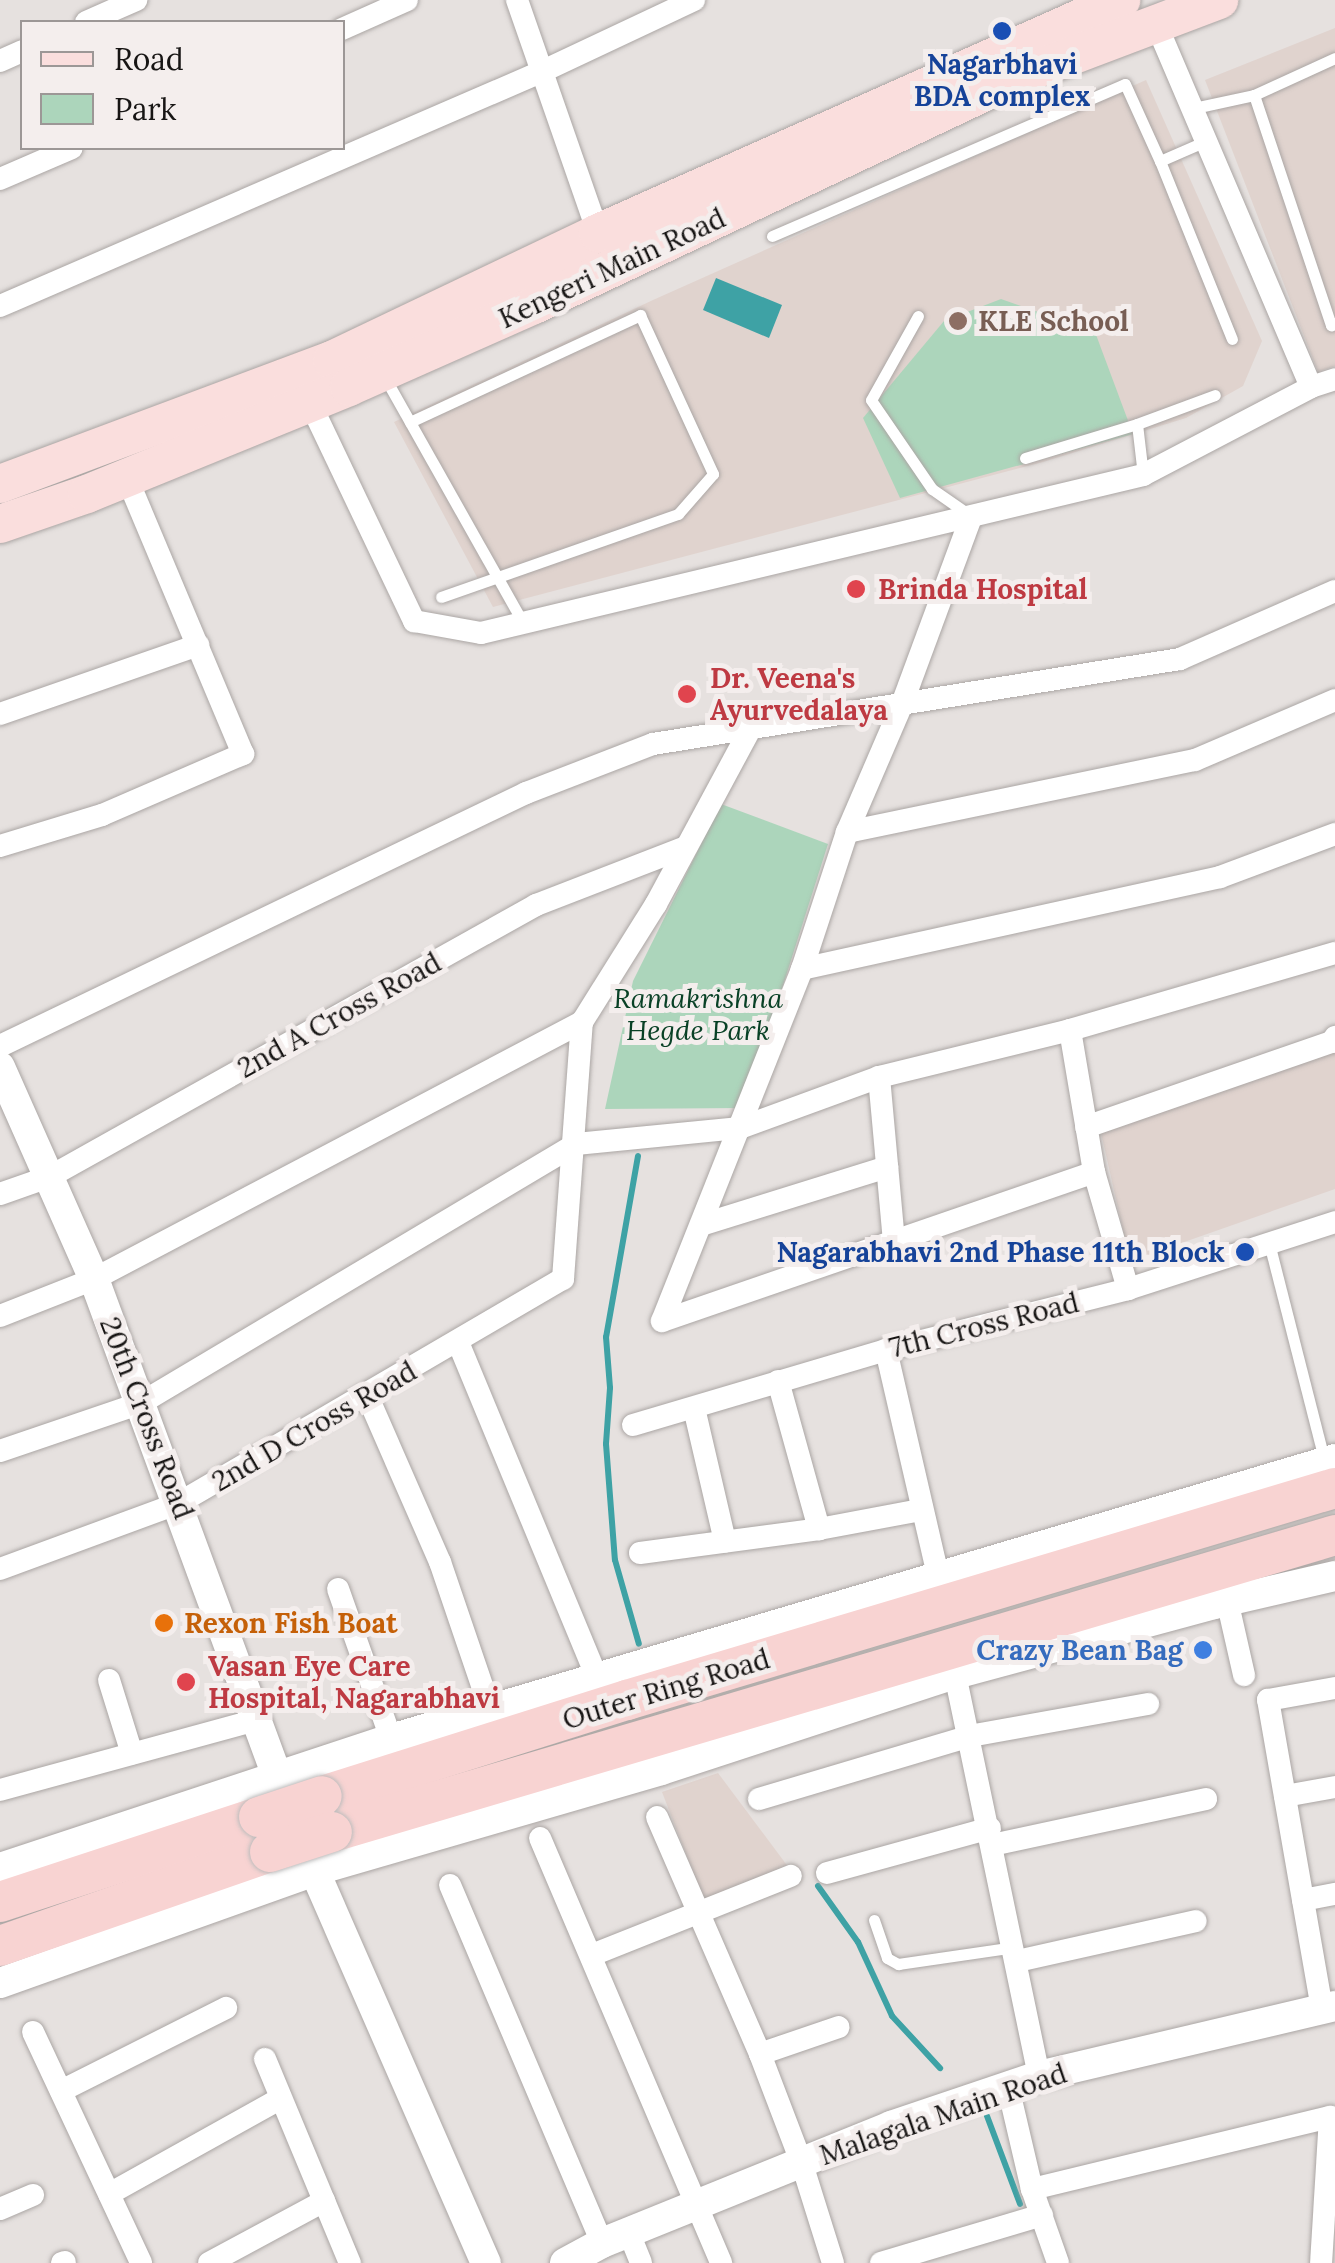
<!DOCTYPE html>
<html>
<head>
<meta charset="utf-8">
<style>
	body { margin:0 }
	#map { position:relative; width:1335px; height:2263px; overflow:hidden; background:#e6e1df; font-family:Lora,serif }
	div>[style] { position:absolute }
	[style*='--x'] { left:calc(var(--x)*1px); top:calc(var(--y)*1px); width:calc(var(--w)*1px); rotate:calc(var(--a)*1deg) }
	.built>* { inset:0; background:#e0d3ce }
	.green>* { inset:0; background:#acd5bb }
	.water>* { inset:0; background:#3ea2a5 }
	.stream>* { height:6px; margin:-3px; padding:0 3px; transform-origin:3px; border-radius:3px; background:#3ea2a5 }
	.roads { filter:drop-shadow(0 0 2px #aba6a4) drop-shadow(0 0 2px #aba6a4) }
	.service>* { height:11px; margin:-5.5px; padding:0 5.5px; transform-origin:5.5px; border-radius:5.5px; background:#fff }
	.minor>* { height:22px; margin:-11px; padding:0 11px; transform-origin:11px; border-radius:11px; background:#fff }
	.tertiary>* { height:30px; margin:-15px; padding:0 15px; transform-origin:15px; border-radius:15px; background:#fff }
	.primary>* { height:38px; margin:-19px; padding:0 19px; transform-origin:19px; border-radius:19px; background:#fadedd }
	.trunk>* { height:40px; margin:-20px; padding:0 20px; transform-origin:20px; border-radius:20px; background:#f8d3d2 }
	.bridges { filter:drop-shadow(0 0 2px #bebdbd) drop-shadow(0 0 2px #bebdbd) }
	.trunk-bridge>* { height:40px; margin:-20px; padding:0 20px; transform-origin:20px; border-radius:20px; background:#f8d3d2 }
	.dots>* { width:28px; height:28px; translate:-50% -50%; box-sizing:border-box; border:5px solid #f4eeed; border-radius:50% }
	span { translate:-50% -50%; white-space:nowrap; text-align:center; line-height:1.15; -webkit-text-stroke:10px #f4eeed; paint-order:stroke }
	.transit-label { font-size:28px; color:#164399; font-weight:700 }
	.right { translate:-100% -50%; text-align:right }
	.street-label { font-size:28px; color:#171514 }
	.education-label { font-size:28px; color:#785e54; font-weight:700 }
	.left { translate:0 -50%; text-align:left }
	.health-label { font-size:28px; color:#be3a42; font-weight:700 }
	.park-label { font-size:28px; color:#094126; font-style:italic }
	.food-label { font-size:28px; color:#c56008; font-weight:700 }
	.shop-label { font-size:28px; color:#366cbe; font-weight:700 }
	.legend { position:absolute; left:20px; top:20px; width:325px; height:130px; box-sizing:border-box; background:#f4eeed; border:2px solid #9c9796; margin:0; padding:12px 18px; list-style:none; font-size:30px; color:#171514 }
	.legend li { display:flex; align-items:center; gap:20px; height:50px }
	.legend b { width:50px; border:2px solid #9c9796 }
</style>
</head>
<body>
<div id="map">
	<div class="built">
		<div style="clip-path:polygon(1335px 28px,1335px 366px,1318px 372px,1205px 80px)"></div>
		<div style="clip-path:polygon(1146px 80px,1262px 341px,1243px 386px,1186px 418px,1043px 462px,493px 607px,394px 422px,653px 300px)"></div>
		<div style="clip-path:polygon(1335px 1051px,1335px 1189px,1130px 1261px,1101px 1133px)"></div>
		<div style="clip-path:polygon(718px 1773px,789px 1868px,705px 1903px,662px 1792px)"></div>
	</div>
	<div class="green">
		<div style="clip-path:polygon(1001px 299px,1095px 332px,1133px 434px,900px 498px,863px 418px,944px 321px)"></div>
		<div style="clip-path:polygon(721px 804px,828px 844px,744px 1108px,605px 1109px,633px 981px)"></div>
	</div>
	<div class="water">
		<div style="clip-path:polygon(716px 278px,782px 305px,769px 338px,703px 310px)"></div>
	</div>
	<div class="stream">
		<div style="--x:638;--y:1156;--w:184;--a:100"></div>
		<div style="--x:606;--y:1337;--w:51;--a:85.5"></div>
		<div style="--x:610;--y:1388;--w:56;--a:94.1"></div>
		<div style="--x:606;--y:1444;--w:116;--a:85.6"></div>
		<div style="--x:615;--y:1560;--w:87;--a:74.1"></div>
		<div style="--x:818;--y:1886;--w:69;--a:54.5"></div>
		<div style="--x:858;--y:1942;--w:81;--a:65.3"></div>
		<div style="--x:892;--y:2016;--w:71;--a:47.3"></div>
		<div style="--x:987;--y:2116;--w:94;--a:69.4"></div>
	</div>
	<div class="roads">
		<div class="service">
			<div style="--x:1254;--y:95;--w:243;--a:71.5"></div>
			<div style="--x:1331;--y:325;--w:4;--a:-27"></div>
			<div style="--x:1194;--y:108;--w:61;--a:-12.2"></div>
			<div style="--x:1254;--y:95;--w:89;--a:-24.6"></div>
			<div style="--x:1160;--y:161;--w:192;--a:68"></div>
			<div style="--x:772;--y:236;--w:384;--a:-23.3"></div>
			<div style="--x:1125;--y:84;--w:85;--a:65.6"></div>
			<div style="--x:1160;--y:161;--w:50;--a:-23.5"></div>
			<div style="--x:918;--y:316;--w:96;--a:119.2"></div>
			<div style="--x:871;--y:400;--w:108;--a:55.6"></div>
			<div style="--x:932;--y:489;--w:44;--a:34.8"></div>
			<div style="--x:384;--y:376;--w:281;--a:60.6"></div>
			<div style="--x:410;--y:422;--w:254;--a:-24.9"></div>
			<div style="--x:640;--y:315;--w:175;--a:65.3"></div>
			<div style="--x:713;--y:474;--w:53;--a:131.2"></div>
			<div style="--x:678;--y:514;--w:251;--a:160.7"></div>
			<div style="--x:1025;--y:458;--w:117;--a:-16.9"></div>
			<div style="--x:1143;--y:475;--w:51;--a:-96.7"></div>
			<div style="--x:1137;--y:424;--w:83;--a:-20.4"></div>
			<div style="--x:1269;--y:1243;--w:226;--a:75.7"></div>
			<div style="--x:874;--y:1920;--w:40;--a:71.1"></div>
			<div style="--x:887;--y:1958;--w:13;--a:29"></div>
			<div style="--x:898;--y:1964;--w:118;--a:-8.3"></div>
		</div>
		<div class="minor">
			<div style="--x:517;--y:0;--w:247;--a:70.8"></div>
			<div style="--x:86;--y:22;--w:55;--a:-23.7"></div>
			<div style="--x:342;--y:29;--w:71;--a:-24"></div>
			<div style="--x:0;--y:61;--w:24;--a:-24"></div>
			<div style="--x:0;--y:179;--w:78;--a:-23.3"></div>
			<div style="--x:0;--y:306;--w:592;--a:-23.4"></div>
			<div style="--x:543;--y:71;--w:167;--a:-25.2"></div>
			<div style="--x:1311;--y:387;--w:25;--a:-18"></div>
			<div style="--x:310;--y:403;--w:242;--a:64.5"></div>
			<div style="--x:414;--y:621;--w:68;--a:10.2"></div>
			<div style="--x:481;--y:633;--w:681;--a:-13.42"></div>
			<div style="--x:1143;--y:475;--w:190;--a:-27.6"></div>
			<div style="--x:1311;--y:387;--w:397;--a:-113.1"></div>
			<div style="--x:0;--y:714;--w:210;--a:-19.2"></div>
			<div style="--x:847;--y:832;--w:355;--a:-11.7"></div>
			<div style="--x:1195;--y:760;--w:152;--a:-23.2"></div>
			<div style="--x:0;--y:846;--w:107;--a:-16.9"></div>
			<div style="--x:102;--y:815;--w:154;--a:-23.4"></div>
			<div style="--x:243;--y:754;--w:299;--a:-112.8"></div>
			<div style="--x:802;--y:969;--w:428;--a:-12.4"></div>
			<div style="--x:1220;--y:877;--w:123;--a:-20.5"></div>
			<div style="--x:1070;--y:1030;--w:144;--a:80.4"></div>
			<div style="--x:1094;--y:1172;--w:122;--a:73.8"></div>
			<div style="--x:0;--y:1046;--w:584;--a:-25.69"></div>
			<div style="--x:526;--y:793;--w:136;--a:-21.1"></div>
			<div style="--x:653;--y:744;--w:534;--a:-9.16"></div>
			<div style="--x:1180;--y:659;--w:169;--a:-23.7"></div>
			<div style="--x:879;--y:1077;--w:166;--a:84.8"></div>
			<div style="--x:1086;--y:1127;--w:260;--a:-19.1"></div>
			<div style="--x:1332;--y:1042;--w:6;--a:-59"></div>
			<div style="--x:0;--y:1194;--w:54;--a:-19.4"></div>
			<div style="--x:51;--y:1176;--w:556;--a:-29.19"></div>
			<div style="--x:536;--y:905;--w:158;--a:-21.2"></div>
			<div style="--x:701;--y:1225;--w:195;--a:-17.3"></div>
			<div style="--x:0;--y:1316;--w:101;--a:-21.5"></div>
			<div style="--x:94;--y:1279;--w:552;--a:-27.77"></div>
			<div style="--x:662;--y:1321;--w:379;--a:-68.3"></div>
			<div style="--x:802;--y:969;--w:144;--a:-71.8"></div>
			<div style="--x:847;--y:832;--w:139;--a:-66.7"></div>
			<div style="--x:902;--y:704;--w:199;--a:-69.7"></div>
			<div style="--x:662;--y:1321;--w:457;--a:-19"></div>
			<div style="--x:458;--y:1342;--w:364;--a:67.5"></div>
			<div style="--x:886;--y:1350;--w:232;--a:77"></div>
			<div style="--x:778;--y:1381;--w:154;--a:74.5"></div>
			<div style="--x:819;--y:1529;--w:104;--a:-10.6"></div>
			<div style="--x:367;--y:1395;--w:182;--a:66.4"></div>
			<div style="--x:440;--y:1562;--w:155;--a:71.2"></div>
			<div style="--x:694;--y:1408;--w:137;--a:76.9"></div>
			<div style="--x:633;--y:1425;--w:264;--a:-16.5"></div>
			<div style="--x:886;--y:1350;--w:250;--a:-14.1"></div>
			<div style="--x:1128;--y:1289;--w:218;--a:-17.9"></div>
			<div style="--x:0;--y:1451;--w:149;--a:-18.8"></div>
			<div style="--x:141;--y:1403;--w:506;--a:-30.77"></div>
			<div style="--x:576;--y:1144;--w:165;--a:-5.6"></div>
			<div style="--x:740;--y:1128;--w:148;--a:-20.1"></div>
			<div style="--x:879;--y:1077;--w:197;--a:-13.8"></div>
			<div style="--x:1070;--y:1030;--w:276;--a:-16.2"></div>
			<div style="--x:640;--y:1553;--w:181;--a:-7.6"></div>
			<div style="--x:0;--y:1569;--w:191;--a:-20.2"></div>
			<div style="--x:179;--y:1503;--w:445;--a:-30.3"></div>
			<div style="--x:563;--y:1279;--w:258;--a:-85.8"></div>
			<div style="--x:582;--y:1022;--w:139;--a:-57.9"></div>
			<div style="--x:656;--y:904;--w:202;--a:-61.7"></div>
			<div style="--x:338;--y:1589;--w:159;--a:70.5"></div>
			<div style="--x:1227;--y:1600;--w:77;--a:77.2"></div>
			<div style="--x:955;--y:1674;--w:411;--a:78.2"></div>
			<div style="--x:109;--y:1680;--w:77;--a:72.7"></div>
			<div style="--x:0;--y:1790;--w:269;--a:-15.3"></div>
			<div style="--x:1285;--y:1796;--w:51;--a:-10.2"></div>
			<div style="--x:759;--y:1799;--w:220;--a:-16.6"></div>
			<div style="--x:970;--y:1736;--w:181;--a:-10.2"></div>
			<div style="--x:657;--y:1817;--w:258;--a:66.5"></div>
			<div style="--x:760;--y:2054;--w:118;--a:69.1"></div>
			<div style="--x:802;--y:2164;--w:104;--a:72.6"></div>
			<div style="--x:540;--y:1838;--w:462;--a:66.9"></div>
			<div style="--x:992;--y:1845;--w:219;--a:-12.1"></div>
			<div style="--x:827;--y:1873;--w:169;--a:-15.4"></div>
			<div style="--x:450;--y:1885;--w:389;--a:67"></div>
			<div style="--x:1303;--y:1900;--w:33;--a:-11"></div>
			<div style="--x:592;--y:1955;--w:214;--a:-21.7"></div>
			<div style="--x:1017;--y:1961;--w:183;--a:-12.6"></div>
			<div style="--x:1322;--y:2009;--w:314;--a:-99.9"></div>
			<div style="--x:1268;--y:1700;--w:68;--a:-10.2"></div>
			<div style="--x:33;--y:2032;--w:255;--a:64.9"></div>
			<div style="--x:760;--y:2054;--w:83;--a:-18.9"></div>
			<div style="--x:265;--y:2059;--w:221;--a:67.4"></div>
			<div style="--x:1008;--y:2087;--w:105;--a:76.8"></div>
			<div style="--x:1032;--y:2189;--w:78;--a:70.6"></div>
			<div style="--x:61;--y:2091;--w:185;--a:-26.7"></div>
			<div style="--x:1032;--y:2189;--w:307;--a:-13.6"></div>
			<div style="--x:1330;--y:2117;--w:146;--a:93.5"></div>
			<div style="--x:109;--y:2194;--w:196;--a:-29.1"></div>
			<div style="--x:0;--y:2209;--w:36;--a:-23"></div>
			<div style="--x:629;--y:2233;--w:32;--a:68"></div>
			<div style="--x:62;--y:2263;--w:3;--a:-18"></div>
			<div style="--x:209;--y:2263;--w:131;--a:-28.3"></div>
			<div style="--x:881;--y:2263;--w:168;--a:-16.6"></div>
		</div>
		<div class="tertiary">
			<div style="--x:0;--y:1067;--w:232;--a:66.1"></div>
			<div style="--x:94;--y:1279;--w:550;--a:69.79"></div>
			<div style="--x:308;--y:1856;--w:444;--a:66.4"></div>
			<div style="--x:0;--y:1868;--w:412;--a:-18.3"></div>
			<div style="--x:391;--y:1739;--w:985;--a:-16.52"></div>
			<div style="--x:0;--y:1983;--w:333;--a:-19.6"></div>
			<div style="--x:314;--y:1871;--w:361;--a:-16.2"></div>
			<div style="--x:661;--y:1770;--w:309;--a:-18.1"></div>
			<div style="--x:955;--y:1674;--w:268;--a:-15.1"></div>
			<div style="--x:1214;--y:1604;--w:124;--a:-13"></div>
			<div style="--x:565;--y:2263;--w:42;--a:-28.4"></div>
			<div style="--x:602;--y:2243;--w:312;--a:-22"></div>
			<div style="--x:891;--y:2126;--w:156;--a:-18.7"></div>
			<div style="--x:1039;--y:2076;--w:304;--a:-13.3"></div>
		</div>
		<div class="primary">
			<div style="--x:0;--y:484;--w:354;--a:-20.5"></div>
			<div style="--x:332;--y:360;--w:295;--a:-25.5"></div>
			<div style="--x:598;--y:233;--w:573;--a:-24.01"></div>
			<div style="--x:0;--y:524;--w:92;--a:-19"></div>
			<div style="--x:87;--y:494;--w:283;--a:-22.2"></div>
			<div style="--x:349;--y:387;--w:202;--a:-23.9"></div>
			<div style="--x:534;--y:305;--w:539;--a:-25.28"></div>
			<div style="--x:1021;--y:75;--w:212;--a:-20.7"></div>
		</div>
		<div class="trunk">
			<div style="--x:322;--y:1796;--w:320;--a:-17.5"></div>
			<div style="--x:627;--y:1700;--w:739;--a:-16.67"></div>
			<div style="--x:332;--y:1832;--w:1046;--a:-16.49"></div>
			<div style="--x:0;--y:1902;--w:273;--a:-18.2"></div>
			<div style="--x:0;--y:1946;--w:286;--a:-19.2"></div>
		</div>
	</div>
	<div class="bridges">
		<div class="trunk-bridge">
			<div style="--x:259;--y:1817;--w:66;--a:-18.4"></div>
			<div style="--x:270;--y:1852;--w:65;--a:-17.9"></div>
		</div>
	</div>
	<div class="dots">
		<div style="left:1002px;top:31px;background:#1a4fb4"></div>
		<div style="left:958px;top:321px;background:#8d6e63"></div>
		<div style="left:856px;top:589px;background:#e0444e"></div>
		<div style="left:687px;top:694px;background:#e0444e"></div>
		<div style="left:1245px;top:1252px;background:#1a4fb4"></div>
		<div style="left:164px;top:1623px;background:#e8710a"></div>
		<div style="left:1203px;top:1650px;background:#3f7fe0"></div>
		<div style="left:186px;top:1682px;background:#e0444e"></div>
	</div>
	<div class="transit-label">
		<span style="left:1002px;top:80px">Nagarbhavi<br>BDA complex</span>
		<span class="right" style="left:1225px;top:1252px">Nagarabhavi 2nd Phase 11th Block</span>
	</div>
	<div class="street-label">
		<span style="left:612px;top:268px;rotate:-25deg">Kengeri Main Road</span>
		<span style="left:339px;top:1015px;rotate:-29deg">2nd A Cross Road</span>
		<span style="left:984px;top:1325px;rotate:-14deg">7th Cross Road</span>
		<span style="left:147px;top:1418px;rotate:69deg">20th Cross Road</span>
		<span style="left:314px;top:1426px;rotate:-30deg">2nd D Cross Road</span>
		<span style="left:666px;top:1689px;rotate:-17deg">Outer Ring Road</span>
		<span style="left:943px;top:2114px;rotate:-19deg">Malagala Main Road</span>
	</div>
	<div class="education-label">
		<span class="left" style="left:978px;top:321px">KLE School</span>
	</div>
	<div class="health-label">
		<span class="left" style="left:878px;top:589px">Brinda Hospital</span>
		<span class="left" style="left:710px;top:694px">Dr. Veena's<br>Ayurvedalaya</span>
		<span class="left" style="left:208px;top:1682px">Vasan Eye Care<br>Hospital, Nagarabhavi</span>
	</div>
	<div class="park-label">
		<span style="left:698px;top:1014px">Ramakrishna<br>Hegde Park</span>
	</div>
	<div class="food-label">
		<span class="left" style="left:184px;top:1623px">Rexon Fish Boat</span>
	</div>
	<div class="shop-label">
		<span class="right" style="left:1183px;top:1650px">Crazy Bean Bag</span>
	</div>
	<ul class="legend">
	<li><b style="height:12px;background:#fadedd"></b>Road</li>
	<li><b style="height:28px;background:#acd5bb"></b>Park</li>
	</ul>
</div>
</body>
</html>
